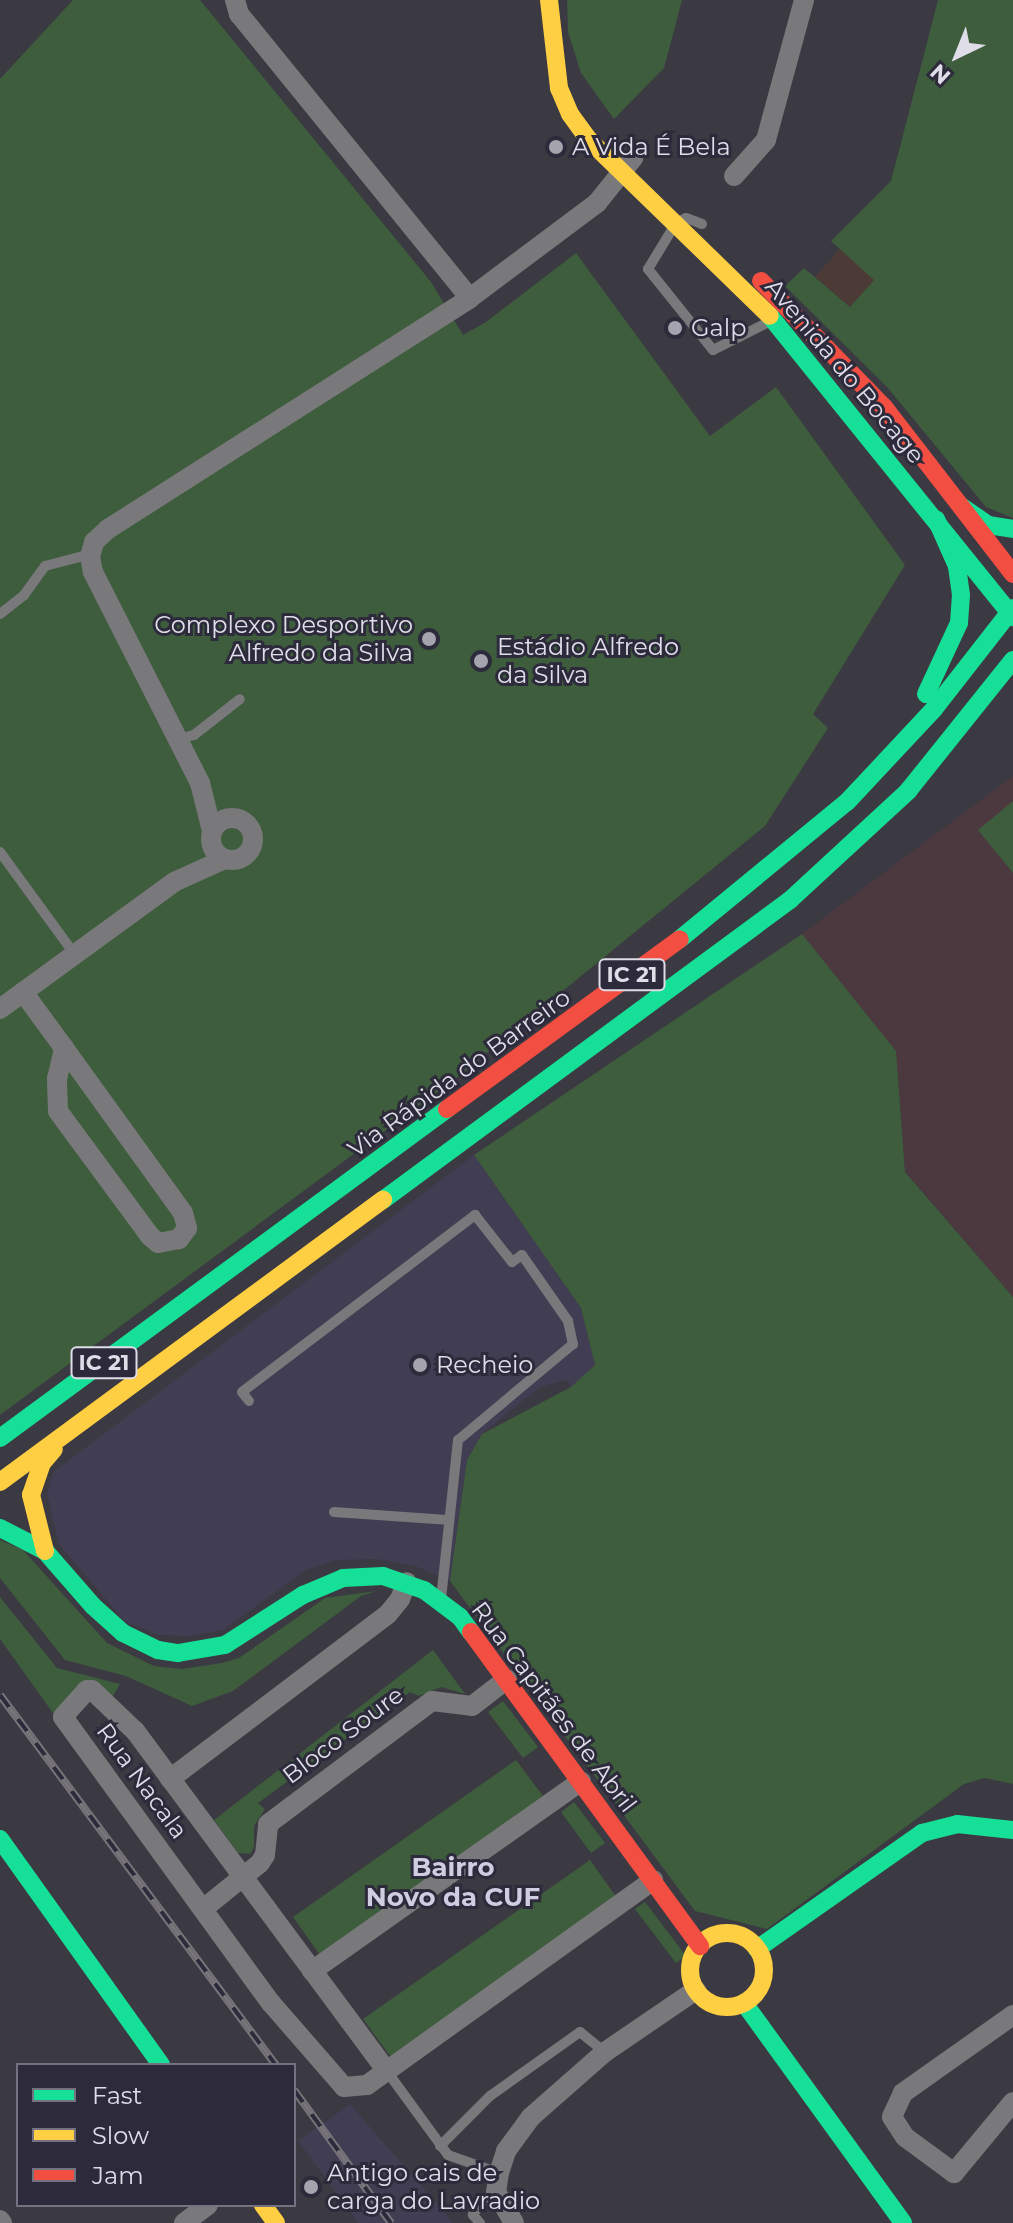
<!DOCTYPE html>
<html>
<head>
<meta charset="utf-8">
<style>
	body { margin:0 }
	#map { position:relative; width:1013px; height:2223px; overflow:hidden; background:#3b3942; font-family:Montserrat,sans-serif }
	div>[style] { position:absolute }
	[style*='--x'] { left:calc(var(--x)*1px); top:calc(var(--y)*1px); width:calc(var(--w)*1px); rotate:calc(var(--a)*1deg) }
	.built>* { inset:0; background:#413d52 }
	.industrial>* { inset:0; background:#4b3a36 }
	.education>* { inset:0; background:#4b393f }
	.green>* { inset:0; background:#3e5d3d }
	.lane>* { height:10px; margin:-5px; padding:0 5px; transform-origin:5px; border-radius:5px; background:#79787b }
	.street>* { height:20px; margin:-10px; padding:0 10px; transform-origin:10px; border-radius:10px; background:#79787b }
	.street>.ring { margin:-10px; padding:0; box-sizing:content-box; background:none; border:20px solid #79787b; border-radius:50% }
	.fast>* { height:18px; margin:-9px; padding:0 9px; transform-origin:9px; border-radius:9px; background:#16e098 }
	.slow>* { height:18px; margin:-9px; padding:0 9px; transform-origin:9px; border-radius:9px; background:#ffcf43 }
	.slow>.ring { margin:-9px; padding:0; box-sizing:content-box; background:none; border:18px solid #ffcf43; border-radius:50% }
	.jam>* { height:18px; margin:-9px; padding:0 9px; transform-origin:9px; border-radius:9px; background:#f24e42 }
	.rail>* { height:8px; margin-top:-4px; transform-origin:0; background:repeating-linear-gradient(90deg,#2d2b3b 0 15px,#767479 0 30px); box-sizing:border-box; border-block:2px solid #767479 }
	.dots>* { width:22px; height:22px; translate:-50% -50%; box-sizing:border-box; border:4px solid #2d2b3b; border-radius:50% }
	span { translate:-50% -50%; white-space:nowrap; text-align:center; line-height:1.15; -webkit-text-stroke:6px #2d2b3b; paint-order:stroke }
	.shield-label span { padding:2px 6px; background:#2d2b3b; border:2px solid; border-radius:6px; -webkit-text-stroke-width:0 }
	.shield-label { font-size:22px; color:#dedde8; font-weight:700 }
	.poi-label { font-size:24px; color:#dedde8 }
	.left { translate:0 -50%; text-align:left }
	.right { translate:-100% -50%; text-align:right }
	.street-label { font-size:24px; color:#dedde8 }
	.neighbourhood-label { font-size:26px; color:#d0cde3; font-weight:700 }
	.legend { position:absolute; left:16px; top:2063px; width:280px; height:144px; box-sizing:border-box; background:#2d2b3b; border:2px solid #747280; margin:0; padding:10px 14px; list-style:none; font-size:24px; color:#dedde8 }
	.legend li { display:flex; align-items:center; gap:16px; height:40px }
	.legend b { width:40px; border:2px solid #747280 }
	.north { position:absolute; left:917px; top:16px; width:80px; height:80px; -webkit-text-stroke:6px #2d2b3b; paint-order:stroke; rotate:223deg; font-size:22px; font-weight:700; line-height:32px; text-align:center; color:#dedde8 }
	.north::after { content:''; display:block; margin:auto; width:28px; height:36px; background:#dedde8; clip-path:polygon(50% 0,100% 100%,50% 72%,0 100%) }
</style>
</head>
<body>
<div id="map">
	<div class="built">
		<div style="clip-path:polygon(474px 1155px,581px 1308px,595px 1365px,571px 1387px,566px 1380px,540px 1387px,482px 1434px,467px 1460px,450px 1581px,415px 1566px,377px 1559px,336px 1560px,306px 1570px,223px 1630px,190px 1636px,158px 1635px,124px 1621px,59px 1544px,47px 1494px,53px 1472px)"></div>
		<div style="clip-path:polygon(350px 2104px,446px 2214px,452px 2223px,358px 2223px,298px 2141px)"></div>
	</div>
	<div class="industrial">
		<div style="clip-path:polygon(840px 249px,875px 279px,850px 307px,815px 277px)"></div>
	</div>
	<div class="education">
		<div style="clip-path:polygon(1013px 776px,1013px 1297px,905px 1171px,896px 1051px,802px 934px)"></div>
	</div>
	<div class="green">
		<div style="clip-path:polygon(73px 0,200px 0,431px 282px,463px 335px,486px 322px,576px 253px,710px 436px,776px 387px,905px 565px,813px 714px,828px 728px,765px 826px,450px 1083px,0 1415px,0 79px)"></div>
		<div style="clip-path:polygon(567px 0,682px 0,664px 68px,614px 119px,581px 73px,568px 32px)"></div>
		<div style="clip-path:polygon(938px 0,1013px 0,1013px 518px,986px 507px,887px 387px,785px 286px,804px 268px,850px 307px,874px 280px,831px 241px,891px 181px)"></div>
		<div style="clip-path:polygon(1013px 801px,1013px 873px,978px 830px)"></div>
		<div style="clip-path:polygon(802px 934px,896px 1051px,905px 1172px,1013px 1297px,1013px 1784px,985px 1778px,964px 1784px,767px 1929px,695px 1911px,450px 1581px,467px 1460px,482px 1434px,571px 1387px,595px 1365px,581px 1308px,474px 1155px)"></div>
		<div style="clip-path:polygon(0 1540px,23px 1550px,107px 1643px,154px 1666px,182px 1669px,222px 1663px,239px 1658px,325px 1598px,376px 1591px,361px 1596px,233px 1691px,192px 1706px,126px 1676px,65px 1660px,0 1578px)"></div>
		<div style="clip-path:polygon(0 1597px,57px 1668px,120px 1684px,113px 1696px,85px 1683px,53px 1713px,0 1639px)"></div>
		<div style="clip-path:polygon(433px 1650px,465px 1694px,441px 1687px,419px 1696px,410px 1692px,258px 1803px,265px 1809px,254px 1826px,254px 1847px,250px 1854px,238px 1853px,214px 1820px)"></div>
		<div style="clip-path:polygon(503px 1701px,538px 1747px,523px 1758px,488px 1712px)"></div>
		<div style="clip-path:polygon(516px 1760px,543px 1796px,320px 1955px,293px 1917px)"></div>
		<div style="clip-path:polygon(574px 1802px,605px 1843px,591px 1853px,561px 1812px)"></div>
		<div style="clip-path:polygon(590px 1860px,617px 1898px,390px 2056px,363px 2019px)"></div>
		<div style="clip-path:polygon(645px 1902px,686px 1956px,676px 1963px,635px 1909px)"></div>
	</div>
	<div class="lane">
		<div style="--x:702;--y:224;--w:17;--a:-159"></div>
		<div style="--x:686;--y:218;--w:11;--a:153"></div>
		<div style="--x:676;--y:223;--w:54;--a:121.3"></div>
		<div style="--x:648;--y:269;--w:104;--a:51.3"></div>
		<div style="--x:713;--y:350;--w:65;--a:-26.6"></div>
		<div style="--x:0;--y:614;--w:31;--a:-38"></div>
		<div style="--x:24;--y:595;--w:36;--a:-54"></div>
		<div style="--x:45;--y:566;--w:48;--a:-14.6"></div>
		<div style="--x:178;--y:739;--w:16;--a:-14"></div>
		<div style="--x:194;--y:735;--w:58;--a:-38"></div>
		<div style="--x:0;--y:852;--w:127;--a:53.9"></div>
		<div style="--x:249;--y:1401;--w:11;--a:-128"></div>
		<div style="--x:242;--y:1392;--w:293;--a:-37.2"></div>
		<div style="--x:475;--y:1215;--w:60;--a:51.8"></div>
		<div style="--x:512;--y:1262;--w:12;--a:-35"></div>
		<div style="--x:522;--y:1255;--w:80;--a:55.1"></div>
		<div style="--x:568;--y:1321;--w:24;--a:78"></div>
		<div style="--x:573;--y:1344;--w:150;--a:140.1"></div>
		<div style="--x:458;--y:1440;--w:159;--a:96.1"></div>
		<div style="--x:334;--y:1512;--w:113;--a:4"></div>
		<div style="--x:386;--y:2070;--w:105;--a:53.9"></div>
		<div style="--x:448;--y:2155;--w:54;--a:19.4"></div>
		<div style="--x:440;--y:2146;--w:71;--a:-45"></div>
		<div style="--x:490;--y:2096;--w:110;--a:-35.4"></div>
		<div style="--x:580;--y:2032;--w:32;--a:39"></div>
		<div style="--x:480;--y:2223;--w:11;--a:-131"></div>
		<div style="--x:473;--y:2215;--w:12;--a:-59"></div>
		<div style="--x:479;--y:2205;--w:21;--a:-37"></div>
	</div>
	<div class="street">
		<div style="--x:235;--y:0;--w:15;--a:74"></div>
		<div style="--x:239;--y:14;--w:366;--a:50.9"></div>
		<div style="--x:734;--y:176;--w:48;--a:-48.4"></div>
		<div style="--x:766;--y:140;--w:145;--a:-74.8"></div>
		<div class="ring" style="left:211px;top:818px;width:22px;height:22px"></div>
		<div style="--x:212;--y:831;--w:49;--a:-104"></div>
		<div style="--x:200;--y:783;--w:237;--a:-116.9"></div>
		<div style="--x:93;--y:572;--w:15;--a:-101"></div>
		<div style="--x:90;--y:557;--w:16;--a:-75"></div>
		<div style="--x:94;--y:542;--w:19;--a:-43"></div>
		<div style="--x:108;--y:529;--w:429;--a:-32.5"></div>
		<div style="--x:470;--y:298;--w:159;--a:-36.8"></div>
		<div style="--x:597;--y:203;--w:58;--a:-51.3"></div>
		<div style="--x:23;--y:992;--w:69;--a:53.8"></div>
		<div style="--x:64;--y:1048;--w:203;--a:54.2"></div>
		<div style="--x:183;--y:1213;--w:16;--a:75"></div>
		<div style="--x:187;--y:1228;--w:14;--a:126"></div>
		<div style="--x:179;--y:1239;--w:21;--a:169"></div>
		<div style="--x:158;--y:1243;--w:11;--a:-139"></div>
		<div style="--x:150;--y:1236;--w:155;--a:-126.4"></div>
		<div style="--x:58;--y:1111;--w:32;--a:-92"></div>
		<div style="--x:57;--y:1079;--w:32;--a:-77"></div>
		<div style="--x:0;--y:1009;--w:215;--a:-36.1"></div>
		<div style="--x:174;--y:882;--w:56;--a:-24.3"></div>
		<div style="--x:170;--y:1779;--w:273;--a:-37.1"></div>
		<div style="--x:388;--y:1614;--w:19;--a:-51"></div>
		<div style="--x:400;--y:1599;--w:18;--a:-68"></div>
		<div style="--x:203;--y:1909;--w:73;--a:-38.9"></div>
		<div style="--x:260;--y:1863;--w:9;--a:-58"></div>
		<div style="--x:265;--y:1855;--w:31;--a:-84"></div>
		<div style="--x:268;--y:1824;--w:205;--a:-36.9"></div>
		<div style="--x:432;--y:1701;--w:40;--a:7.1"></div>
		<div style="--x:472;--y:1706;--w:44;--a:-37.6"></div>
		<div style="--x:312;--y:1971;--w:329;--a:-35.2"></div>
		<div style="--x:1013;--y:2015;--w:135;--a:144.7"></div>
		<div style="--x:903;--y:2093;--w:26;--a:115"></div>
		<div style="--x:892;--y:2117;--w:24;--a:57"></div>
		<div style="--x:905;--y:2137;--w:61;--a:36.3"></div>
		<div style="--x:954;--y:2173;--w:92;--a:-50.3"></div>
		<div style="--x:386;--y:2070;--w:422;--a:-126.5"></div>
		<div style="--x:135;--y:1731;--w:59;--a:-136.4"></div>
		<div style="--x:92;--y:1690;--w:5;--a:180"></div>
		<div style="--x:87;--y:1690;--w:36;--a:132"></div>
		<div style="--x:63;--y:1717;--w:354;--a:54"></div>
		<div style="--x:271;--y:2003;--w:111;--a:49"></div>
		<div style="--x:344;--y:2087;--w:23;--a:-5"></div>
		<div style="--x:367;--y:2085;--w:352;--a:-35.6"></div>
		<div style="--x:0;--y:2220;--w:4;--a:56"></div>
		<div style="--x:184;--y:2223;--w:30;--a:-37"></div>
		<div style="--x:514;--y:2223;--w:36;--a:-120"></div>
		<div style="--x:496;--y:2192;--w:19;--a:-81"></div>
		<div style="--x:499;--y:2173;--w:23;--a:-72"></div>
		<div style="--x:506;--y:2151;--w:42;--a:-53.7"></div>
		<div style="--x:531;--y:2117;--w:98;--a:-41.3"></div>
		<div style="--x:605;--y:2052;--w:110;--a:-34.3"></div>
	</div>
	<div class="fast">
		<div style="--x:770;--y:316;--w:387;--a:51.1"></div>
		<div style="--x:961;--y:506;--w:33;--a:35"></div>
		<div style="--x:988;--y:525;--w:25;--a:9"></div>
		<div style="--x:926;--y:694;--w:78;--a:-65.1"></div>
		<div style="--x:959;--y:623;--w:28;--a:-86"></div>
		<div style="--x:961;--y:595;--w:29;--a:-98"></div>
		<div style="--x:957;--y:566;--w:51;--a:-114.1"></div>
		<div style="--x:680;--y:939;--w:216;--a:-39.4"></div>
		<div style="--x:847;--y:802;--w:127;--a:-46.9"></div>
		<div style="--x:934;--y:709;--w:128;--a:-52"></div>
		<div style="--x:383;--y:1200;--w:506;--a:-36.39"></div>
		<div style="--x:790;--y:900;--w:161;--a:-42.7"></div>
		<div style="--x:908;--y:791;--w:168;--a:-51.3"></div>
		<div style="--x:0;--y:1438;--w:555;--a:-36.35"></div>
		<div style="--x:0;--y:1528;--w:51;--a:27.1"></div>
		<div style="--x:45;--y:1551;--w:73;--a:48.9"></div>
		<div style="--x:93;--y:1606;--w:40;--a:42"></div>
		<div style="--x:123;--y:1633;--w:39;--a:26"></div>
		<div style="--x:158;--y:1650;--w:20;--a:9"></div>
		<div style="--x:178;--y:1653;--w:48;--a:-9.7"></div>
		<div style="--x:225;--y:1645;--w:93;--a:-32.7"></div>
		<div style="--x:303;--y:1595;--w:43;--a:-23"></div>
		<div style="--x:343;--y:1578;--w:40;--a:-2.9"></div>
		<div style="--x:383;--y:1576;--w:43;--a:18.9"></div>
		<div style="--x:424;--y:1590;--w:45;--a:36.9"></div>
		<div style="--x:460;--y:1617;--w:19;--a:54"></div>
		<div style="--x:0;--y:1839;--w:277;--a:54.5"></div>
		<div style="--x:757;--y:1949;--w:202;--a:-35.1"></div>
		<div style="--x:922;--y:1833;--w:36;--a:-14"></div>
		<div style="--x:957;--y:1824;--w:56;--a:6.1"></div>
		<div style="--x:744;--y:2003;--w:271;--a:54.1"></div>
	</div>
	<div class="slow">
		<div style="--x:549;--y:0;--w:89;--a:83.5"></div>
		<div style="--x:559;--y:88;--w:28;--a:67"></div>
		<div style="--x:570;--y:114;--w:32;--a:54"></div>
		<div style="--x:589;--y:140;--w:252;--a:44.2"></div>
		<div style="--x:0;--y:1482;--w:476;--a:-36.4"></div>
		<div style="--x:45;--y:1551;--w:58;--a:-104"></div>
		<div style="--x:31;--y:1495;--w:34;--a:-71"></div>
		<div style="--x:42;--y:1463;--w:18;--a:-49"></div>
		<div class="ring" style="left:690px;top:1933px;width:56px;height:56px"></div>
		<div style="--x:263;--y:2205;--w:22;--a:54"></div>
	</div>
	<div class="jam">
		<div style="--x:761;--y:281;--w:176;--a:45.7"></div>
		<div style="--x:884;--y:407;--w:211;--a:52.3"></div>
		<div style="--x:447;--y:1109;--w:288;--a:-36.1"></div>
		<div style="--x:471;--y:1632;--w:389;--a:53.9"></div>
	</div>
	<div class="rail">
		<div style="--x:0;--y:1695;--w:462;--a:53.3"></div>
		<div style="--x:294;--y:2090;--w:165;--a:53.9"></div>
	</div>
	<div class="dots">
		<div style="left:556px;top:147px;background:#a5a4ae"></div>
		<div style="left:675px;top:328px;background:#a5a4ae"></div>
		<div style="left:429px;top:639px;background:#a5a4ae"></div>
		<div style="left:481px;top:661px;background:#a5a4ae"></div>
		<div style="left:420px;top:1365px;background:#a5a4ae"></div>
		<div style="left:311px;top:2187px;background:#a5a4ae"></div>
	</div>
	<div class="shield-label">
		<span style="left:632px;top:975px">IC 21</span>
		<span style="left:104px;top:1363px">IC 21</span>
	</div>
	<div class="poi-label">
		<span class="left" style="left:572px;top:147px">A Vida É Bela</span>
		<span class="left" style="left:691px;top:328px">Galp</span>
		<span class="right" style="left:413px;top:639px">Complexo Desportivo<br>Alfredo da Silva</span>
		<span class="left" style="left:497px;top:661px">Estádio Alfredo<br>da Silva</span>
		<span class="left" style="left:436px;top:1365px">Recheio</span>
		<span class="left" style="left:327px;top:2187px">Antigo cais de<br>carga do Lavradio</span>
	</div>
	<div class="street-label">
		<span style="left:845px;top:371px;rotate:50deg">Avenida do Bocage</span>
		<span style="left:459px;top:1073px;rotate:-36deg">Via Rápida do Barreiro</span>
		<span style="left:554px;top:1707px;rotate:53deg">Rua Capitães de Abril</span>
		<span style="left:343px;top:1735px;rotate:-37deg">Bloco Soure</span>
		<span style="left:142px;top:1781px;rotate:54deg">Rua Nacala</span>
	</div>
	<div class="neighbourhood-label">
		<span style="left:453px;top:1883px">Bairro<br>Novo da CUF</span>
	</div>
	<ul class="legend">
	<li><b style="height:10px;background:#16e098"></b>Fast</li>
	<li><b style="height:10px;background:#ffcf43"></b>Slow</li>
	<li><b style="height:10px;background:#f24e42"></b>Jam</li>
	</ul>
	<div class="north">N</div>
</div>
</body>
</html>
